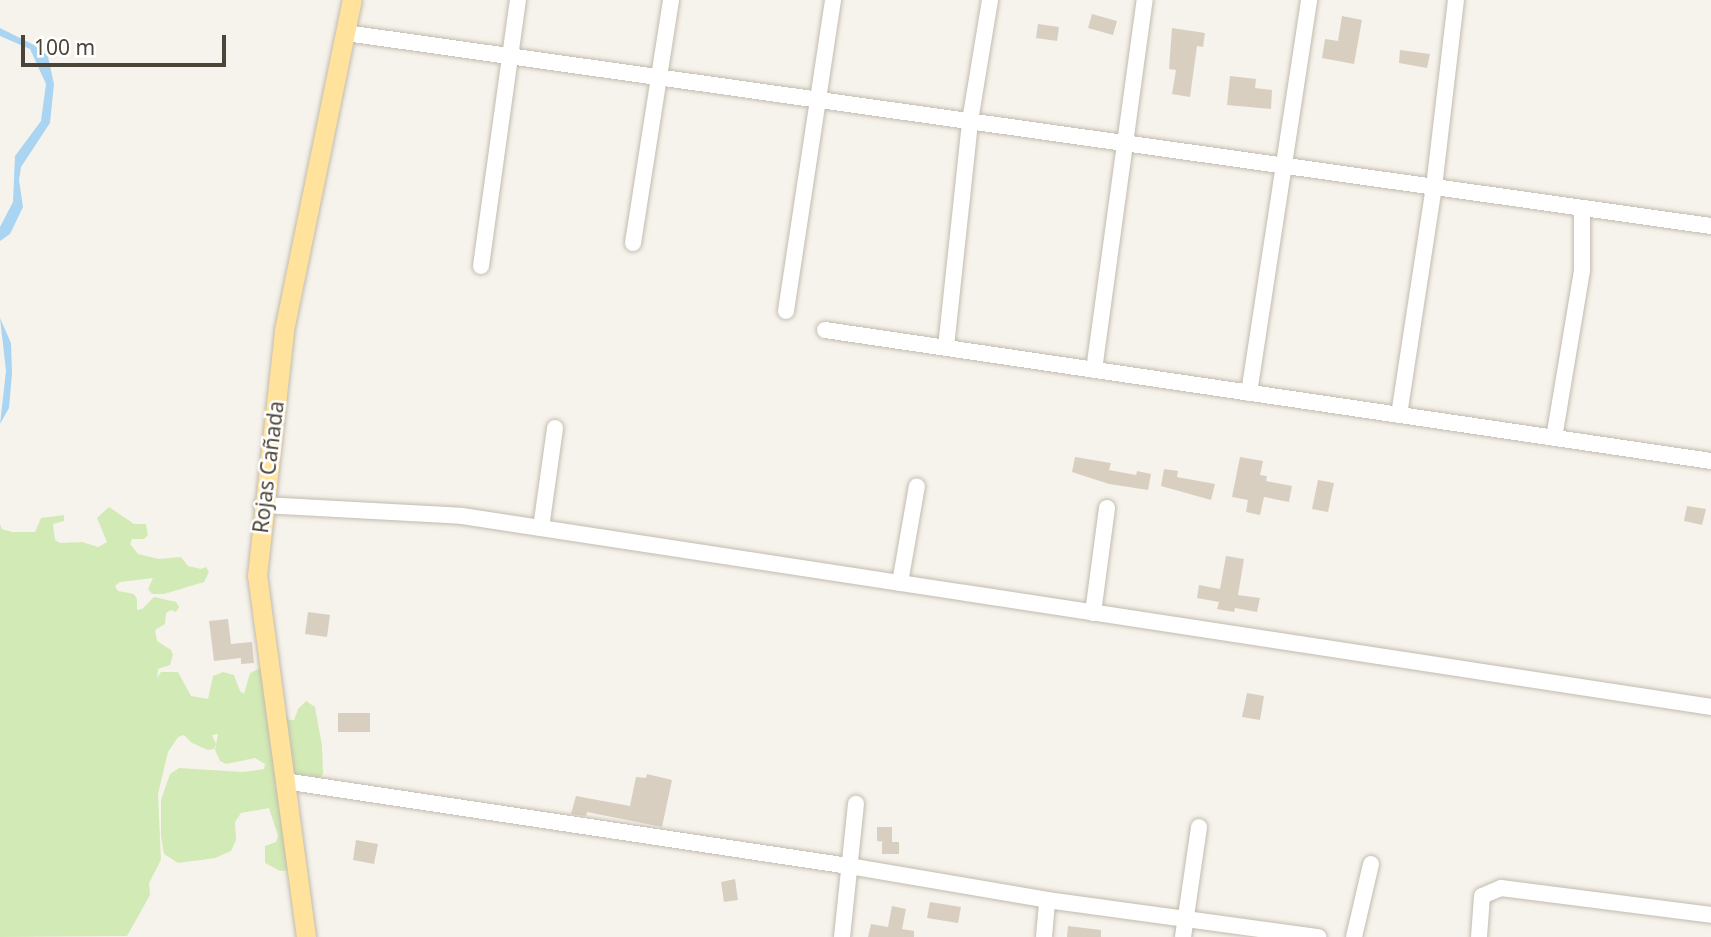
<!DOCTYPE html>
<html>
<head>
<meta charset="utf-8">
<style>
	body { margin:0 }
	#map { position:relative; width:1711px; height:937px; overflow:hidden; background:#f6f3ec; font-family:"Noto Sans",sans-serif }
	div>[style] { position:absolute }
	[style*='--x'] { left:calc(var(--x)*1px); top:calc(var(--y)*1px); width:calc(var(--w)*1px); rotate:calc(var(--a)*1deg) }
	.green>* { inset:0; background:#d2eab5 }
	.water>* { inset:0; background:#a9d4f2 }
	.building>* { inset:0; background:#d8cfc1 }
	.roads { filter:drop-shadow(0 0 2px #c2bbae) drop-shadow(0 0 2px #c2bbae) }
	.minor>* { height:16px; margin:-8px; padding:0 8px; transform-origin:8px; border-radius:8px; background:#fff }
	.major>* { height:19px; margin:-9.5px; padding:0 9.5px; transform-origin:9.5px; border-radius:9.5px; background:#ffe39c }
	span { translate:-50% -50%; white-space:nowrap; text-align:center; line-height:1.15; -webkit-text-stroke:5px #fff; paint-order:stroke }
	.street-label { font-size:21px; color:#4b4439 }
	.scale { position:absolute; left:21px; top:35px; width:205px; height:32px; box-sizing:border-box; border:4px solid #4b4439; border-top:0; padding-left:9px; font-size:21px; line-height:24px; white-space:nowrap; color:#4b4439; -webkit-text-stroke:5px #fff; paint-order:stroke }
</style>
</head>
<body>
<div id="map">
	<div class="green">
		<div style="clip-path:polygon(109px 507px,134px 524px,146px 524px,148px 535px,144px 539px,132px 539px,130px 544px,138px 554px,159px 559px,181px 557px,188px 566px,201px 569px,206px 567px,209px 572px,204px 582px,164px 594px,152px 594px,148px 589px,153px 578px,120px 582px,115px 586px,118px 591px,134px 594px,137px 599px,137px 610px,142px 609px,154px 597px,176px 602px,179px 607px,176px 612px,171px 610px,166px 613px,165px 624px,155px 630px,157px 641px,171px 650px,173px 655px,170px 665px,158px 669px,157px 678px,161px 672px,178px 672px,191px 696px,208px 699px,213px 676px,223px 672px,234px 675px,240px 691px,244px 694px,250px 673px,264px 666px,289px 720px,294px 720px,298px 709px,306px 701px,315px 707px,322px 746px,323px 774px,319px 779px,308px 775px,291px 779px,291px 870px,280px 871px,265px 863px,265px 846px,276px 842px,278px 836px,269px 808px,241px 813px,235px 822px,236px 840px,231px 851px,215px 858px,178px 863px,164px 854px,161px 836px,161px 800px,170px 774px,179px 768px,243px 772px,264px 769px,265px 764px,255px 758px,226px 764px,220px 761px,215px 750px,218px 734px,212px 735px,216px 744px,214px 749px,208px 750px,192px 743px,184px 735px,178px 737px,168px 752px,158px 794px,161px 860px,149px 883px,150px 895px,127px 936px,0 937px,0 524px,2px 529px,12px 532px,35px 532px,41px 518px,64px 515px,64px 521px,53px 524px,55px 540px,60px 543px,82px 542px,98px 547px,107px 542px,97px 518px)"></div>
	</div>
	<div class="water">
		<div style="clip-path:polygon(0 28px,40px 48px,48px 57px,54px 84px,50px 123px,21px 167px,19px 180px,23px 207px,10px 234px,0 241px,0 227px,13px 202px,15px 156px,41px 121px,46px 84px,30px 49px,0 36px)"></div>
		<div style="clip-path:polygon(0 318px,11px 343px,12px 373px,9px 408px,0 424px,6px 371px)"></div>
	</div>
	<div class="building">
		<div style="clip-path:polygon(1092px 14px,1117px 21px,1113px 35px,1088px 28px)"></div>
		<div style="clip-path:polygon(1342px 16px,1362px 20px,1354px 64px,1322px 58px,1325px 39px,1338px 41px)"></div>
		<div style="clip-path:polygon(1038px 24px,1059px 27px,1057px 41px,1036px 38px)"></div>
		<div style="clip-path:polygon(1172px 28px,1205px 33px,1203px 47px,1197px 46px,1190px 97px,1172px 94px,1176px 70px,1169px 69px)"></div>
		<div style="clip-path:polygon(1400px 50px,1430px 54px,1427px 68px,1399px 63px)"></div>
		<div style="clip-path:polygon(1230px 76px,1256px 79px,1255px 88px,1272px 90px,1271px 109px,1227px 105px)"></div>
		<div style="clip-path:polygon(1075px 457px,1111px 463px,1109px 470px,1136px 475px,1137px 471px,1151px 474px,1148px 490px,1109px 484px,1072px 472px)"></div>
		<div style="clip-path:polygon(1240px 457px,1263px 461px,1260px 475px,1267px 476px,1266px 481px,1292px 486px,1289px 502px,1264px 497px,1260px 515px,1246px 512px,1248px 500px,1232px 497px)"></div>
		<div style="clip-path:polygon(1164px 469px,1178px 471px,1177px 477px,1215px 484px,1211px 500px,1161px 486px)"></div>
		<div style="clip-path:polygon(1318px 480px,1334px 483px,1328px 512px,1312px 509px)"></div>
		<div style="clip-path:polygon(1687px 506px,1706px 509px,1702px 525px,1684px 521px)"></div>
		<div style="clip-path:polygon(1226px 556px,1244px 559px,1238px 595px,1260px 598px,1257px 612px,1235px 608px,1234px 612px,1217px 609px,1219px 602px,1197px 598px,1199px 585px,1220px 589px)"></div>
		<div style="clip-path:polygon(308px 612px,330px 615px,327px 637px,305px 634px)"></div>
		<div style="clip-path:polygon(228px 619px,231px 644px,252px 642px,254px 663px,241px 664px,241px 658px,214px 661px,209px 621px)"></div>
		<div style="clip-path:polygon(1247px 693px,1264px 696px,1260px 720px,1242px 717px)"></div>
		<div style="clip-path:polygon(338px 713px,370px 713px,370px 732px,338px 732px)"></div>
		<div style="clip-path:polygon(647px 774px,672px 780px,662px 827px,587px 812px,586px 816px,571px 814px,576px 796px,630px 806px,636px 777px,646px 778px)"></div>
		<div style="clip-path:polygon(877px 827px,892px 827px,892px 842px,899px 842px,899px 854px,882px 854px,882px 842px,885px 842px,877px 841px)"></div>
		<div style="clip-path:polygon(356px 840px,378px 844px,374px 864px,353px 860px)"></div>
		<div style="clip-path:polygon(735px 879px,738px 900px,724px 902px,721px 882px)"></div>
		<div style="clip-path:polygon(930px 902px,961px 907px,958px 923px,927px 918px)"></div>
		<div style="clip-path:polygon(892px 906px,906px 909px,902px 929px,914px 931px,914px 937px,868px 937px,871px 924px,888px 927px)"></div>
		<div style="clip-path:polygon(1068px 926px,1101px 930px,1101px 937px,1067px 937px)"></div>
	</div>
	<div class="roads">
		<div class="minor">
			<div style="--x:346;--y:33;--w:1379;--a:8.05"></div>
			<div style="--x:633;--y:243;--w:246;--a:-81.1"></div>
			<div style="--x:481;--y:266;--w:269;--a:-82.1"></div>
			<div style="--x:786;--y:311;--w:315;--a:-81.4"></div>
			<div style="--x:825;--y:330;--w:896;--a:8.41"></div>
			<div style="--x:946;--y:347;--w:227;--a:-83.9"></div>
			<div style="--x:970;--y:121;--w:123;--a:-80.6"></div>
			<div style="--x:1094;--y:370;--w:373;--a:-82.2"></div>
			<div style="--x:1249;--y:393;--w:398;--a:-81.3"></div>
			<div style="--x:1399;--y:415;--w:231;--a:-81.3"></div>
			<div style="--x:1434;--y:187;--w:188;--a:-83.3"></div>
			<div style="--x:1554;--y:438;--w:170;--a:-80.5"></div>
			<div style="--x:1582;--y:270;--w:62;--a:-90"></div>
			<div style="--x:262;--y:505;--w:200;--a:3.1"></div>
			<div style="--x:462;--y:516;--w:1264;--a:8.69"></div>
			<div style="--x:541;--y:528;--w:101;--a:-82"></div>
			<div style="--x:900;--y:583;--w:98;--a:-80.1"></div>
			<div style="--x:1093;--y:613;--w:106;--a:-82.4"></div>
			<div style="--x:284;--y:781;--w:571;--a:8.56"></div>
			<div style="--x:849;--y:866;--w:201;--a:9.7"></div>
			<div style="--x:1047;--y:900;--w:274;--a:7.8"></div>
			<div style="--x:842;--y:937;--w:134;--a:-84"></div>
			<div style="--x:1044;--y:937;--w:37;--a:-85"></div>
			<div style="--x:1183;--y:937;--w:111;--a:-81.7"></div>
			<div style="--x:1354;--y:937;--w:75;--a:-76.9"></div>
			<div style="--x:1479;--y:937;--w:41;--a:-85.8"></div>
			<div style="--x:1482;--y:896;--w:21;--a:-23"></div>
			<div style="--x:1501;--y:888;--w:212;--a:7.3"></div>
		</div>
		<div class="major">
			<div style="--x:306;--y:937;--w:364;--a:-97.7"></div>
			<div style="--x:257;--y:576;--w:247;--a:-83.7"></div>
			<div style="--x:284;--y:330;--w:337;--a:-78.4"></div>
		</div>
	</div>
	<div class="street-label">
		<span style="left:268px;top:467px;rotate:-83deg">Rojas Cañada</span>
	</div>
	<div class="scale">100 m</div>
</div>
</body>
</html>
